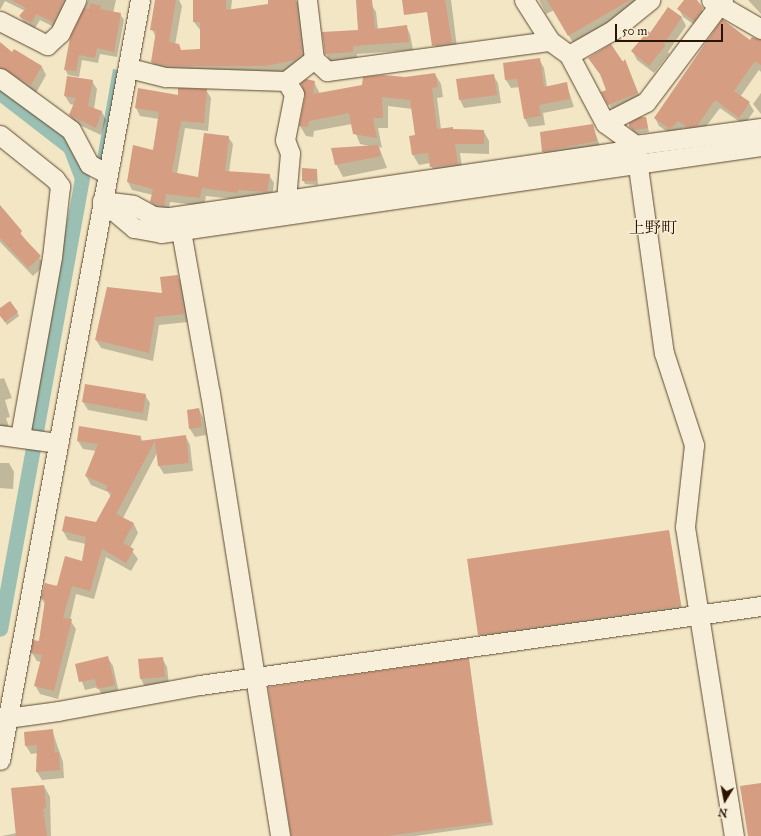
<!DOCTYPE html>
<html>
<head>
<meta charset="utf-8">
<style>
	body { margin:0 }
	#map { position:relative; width:761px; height:836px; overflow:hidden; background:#f2e6c4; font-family:"IM FELL Great Primer","Noto Serif JP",serif }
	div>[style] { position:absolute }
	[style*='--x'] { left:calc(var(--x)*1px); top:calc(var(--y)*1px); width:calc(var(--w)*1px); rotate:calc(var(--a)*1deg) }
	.water>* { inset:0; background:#9bc0b3 }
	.shadow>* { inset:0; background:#0003 }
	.canal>* { height:15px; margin:-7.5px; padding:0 7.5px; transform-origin:7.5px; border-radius:7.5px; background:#9bc0b3 }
	.building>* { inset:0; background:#d59d82 }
	.roads { filter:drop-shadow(0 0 1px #5e4931) drop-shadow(0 0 1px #5e4931) }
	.minor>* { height:19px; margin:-9.5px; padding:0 9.5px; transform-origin:9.5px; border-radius:9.5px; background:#f7efd9 }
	span { translate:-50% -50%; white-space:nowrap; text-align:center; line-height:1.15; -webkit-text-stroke:3px #f7efd9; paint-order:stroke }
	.quarter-label { font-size:16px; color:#2c1500 }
	.north { position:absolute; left:705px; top:780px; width:40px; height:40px; -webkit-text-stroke:3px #f7efd9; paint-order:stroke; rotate:190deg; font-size:11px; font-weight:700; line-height:16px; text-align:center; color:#2c1500 }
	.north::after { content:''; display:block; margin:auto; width:14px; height:18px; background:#2c1500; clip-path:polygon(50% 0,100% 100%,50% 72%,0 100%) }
	.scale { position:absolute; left:615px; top:24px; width:108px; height:18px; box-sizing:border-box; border:2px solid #2c1500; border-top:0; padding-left:5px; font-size:12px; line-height:14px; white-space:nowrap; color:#2c1500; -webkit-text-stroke:3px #f7efd9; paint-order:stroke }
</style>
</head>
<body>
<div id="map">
	<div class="water">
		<div style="clip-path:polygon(113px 69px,119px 70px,103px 161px,97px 159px)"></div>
	</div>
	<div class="shadow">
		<div style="clip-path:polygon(0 0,71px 0,56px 28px,40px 20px,35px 28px,24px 22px,20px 17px,25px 11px,5px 1px,0 10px)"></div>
		<div style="clip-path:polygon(88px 0,116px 0,113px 13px,120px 14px,124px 20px,117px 57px,100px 54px,98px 63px,82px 60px,79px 77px,68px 75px,65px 69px,71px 39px)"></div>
		<div style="clip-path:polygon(156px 0,179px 0,182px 6px,175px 45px,182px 51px,201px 50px,201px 31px,194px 22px,194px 0,232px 0,231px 10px,296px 0,302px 9px,307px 64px,272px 76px,158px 72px,152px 62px,156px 38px,152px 29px)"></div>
		<div style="clip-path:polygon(429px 0,451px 0,458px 55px,442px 57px,435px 45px)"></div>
		<div style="clip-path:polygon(539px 0,556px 0,559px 8px,546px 14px)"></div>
		<div style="clip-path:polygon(583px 0,650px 0,573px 43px,560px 20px)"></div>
		<div style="clip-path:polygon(685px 0,694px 0,707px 16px,699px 28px,683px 17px,679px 9px)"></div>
		<div style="clip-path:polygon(748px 0,761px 0,761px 14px)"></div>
		<div style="clip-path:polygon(371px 4px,376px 12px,378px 29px,406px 26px,410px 34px,413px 50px,357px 54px,357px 59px,330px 61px,326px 53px,359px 31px)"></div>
		<div style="clip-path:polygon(668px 8px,682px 18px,686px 26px,668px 52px,669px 54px,654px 73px,637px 60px,633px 52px,650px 34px)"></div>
		<div style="clip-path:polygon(753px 38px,761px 40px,761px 72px,759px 70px,740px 97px,749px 103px,754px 111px,744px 125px,720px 108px,701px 133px,692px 135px,683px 128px,675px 137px,659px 126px,655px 118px)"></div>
		<div style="clip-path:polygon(0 43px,12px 54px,14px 50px,42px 67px,46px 75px,36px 93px,0 72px)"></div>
		<div style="clip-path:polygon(539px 59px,544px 68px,547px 87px,566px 83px,574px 107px,543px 113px,545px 125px,529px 127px,525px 119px,520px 87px,511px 88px,506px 80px)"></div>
		<div style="clip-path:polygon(625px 61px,642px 102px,614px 113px,603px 93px,608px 91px,602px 77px,594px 66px)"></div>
		<div style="clip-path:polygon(435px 74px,441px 84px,443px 97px,437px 98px,441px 129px,483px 130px,489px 141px,489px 154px,460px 153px,463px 174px,437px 177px,430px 163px,419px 165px,413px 155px,417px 136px,413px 109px,388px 106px,388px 128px,378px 128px,382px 148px,379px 147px,387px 168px,343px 177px,336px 164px,369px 146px,360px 144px,352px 124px,314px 131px,313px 137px,306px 136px,300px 126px,314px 82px,320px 94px)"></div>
		<div style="clip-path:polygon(493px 75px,498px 83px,501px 103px,464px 108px,460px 100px)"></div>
		<div style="clip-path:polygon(92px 81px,97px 89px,94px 109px,102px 112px,106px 120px,101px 135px,75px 123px,70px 115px,74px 105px,70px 104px,65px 96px)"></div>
		<div style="clip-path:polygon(206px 90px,211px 98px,208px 131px,185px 128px,177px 174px,199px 178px,228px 137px,233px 144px,229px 172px,269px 175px,274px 183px,272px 199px,242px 200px,206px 196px,204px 206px,170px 202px,168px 213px,156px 209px,151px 201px,153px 195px,132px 190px,128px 182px,153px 151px,159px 119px,140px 116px,136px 108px)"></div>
		<div style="clip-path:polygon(761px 93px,761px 114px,753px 104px)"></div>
		<div style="clip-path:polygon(646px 118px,649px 132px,637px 134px,633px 131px,630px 127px)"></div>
		<div style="clip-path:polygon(593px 126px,601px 149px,548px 159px,543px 151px)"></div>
		<div style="clip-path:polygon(317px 170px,318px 185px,305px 184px,303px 180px)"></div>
		<div style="clip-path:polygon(2px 209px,45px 265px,33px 276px,0 242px,0 211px)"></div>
		<div style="clip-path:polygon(177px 276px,182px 284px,188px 322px,159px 325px,153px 361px,101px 348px,96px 340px,163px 295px)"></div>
		<div style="clip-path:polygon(0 309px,17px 312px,19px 316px,7px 325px,0 315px)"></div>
		<div style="clip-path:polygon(4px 378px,12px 398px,5px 400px,10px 417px,6px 418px,10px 430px,0 433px,0 379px)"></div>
		<div style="clip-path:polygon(145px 395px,150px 403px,147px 421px,88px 410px,83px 402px)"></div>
		<div style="clip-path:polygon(199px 409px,203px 418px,206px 435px,195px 437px,190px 429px)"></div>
		<div style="clip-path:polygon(140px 437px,143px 441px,186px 437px,190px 445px,193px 471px,164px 474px,159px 466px,157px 453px,123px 518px,134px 524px,138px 533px,130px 548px,138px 559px,131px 571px,106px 557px,94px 599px,76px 594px,70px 620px,76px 629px,58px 699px,40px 694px,35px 685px,41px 662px,37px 661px,32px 653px,39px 642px,45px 604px,42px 599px,82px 562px,86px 544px,68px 540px,63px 531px,96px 523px,111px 497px,108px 492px,91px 485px,86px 476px,96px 451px,83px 449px,78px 441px)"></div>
		<div style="clip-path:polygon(0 463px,9px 463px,14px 472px,13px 489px,0 488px)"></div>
		<div style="clip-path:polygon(669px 531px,682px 610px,482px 638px,479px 634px)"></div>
		<div style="clip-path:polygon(108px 658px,113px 666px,119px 693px,103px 697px,98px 687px,85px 690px,76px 665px)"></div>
		<div style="clip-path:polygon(162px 658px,167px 667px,169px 685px,145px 687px,141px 679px)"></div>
		<div style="clip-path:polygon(468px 659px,493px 825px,415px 836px,291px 836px)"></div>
		<div style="clip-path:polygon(52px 730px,63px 762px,64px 778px,42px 780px,37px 772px,38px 753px,31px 754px,26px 746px)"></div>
		<div style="clip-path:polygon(44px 786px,50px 797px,51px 836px,2px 836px,17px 833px)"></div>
	</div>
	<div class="canal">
		<div style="--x:0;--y:93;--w:88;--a:37.6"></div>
		<div style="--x:70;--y:147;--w:33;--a:69"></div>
		<div style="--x:82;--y:178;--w:458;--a:100.3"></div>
	</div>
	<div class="building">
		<div style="clip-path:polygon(11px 0,64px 0,53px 22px,36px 14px,32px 23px,19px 16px,26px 8px)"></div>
		<div style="clip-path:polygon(155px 0,176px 0,169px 42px,179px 44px,181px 50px,200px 49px,200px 22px,193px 22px,193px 0,226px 0,226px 10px,268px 4px,268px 0,296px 0,302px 54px,295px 60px,266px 66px,168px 66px,151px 62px,156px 31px,150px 30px)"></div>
		<div style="clip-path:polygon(356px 0,372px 0,375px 29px,407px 25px,409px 42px,353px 46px,353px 52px,325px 54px,322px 32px,358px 30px)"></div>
		<div style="clip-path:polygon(402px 0,445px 0,452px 43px,432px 46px,427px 12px,404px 15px)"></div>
		<div style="clip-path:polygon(547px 0,630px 0,568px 36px)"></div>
		<div style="clip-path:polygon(684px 0,697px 0,703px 8px,694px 21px,677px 9px)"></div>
		<div style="clip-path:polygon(90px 3px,101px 6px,100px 9px,121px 13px,114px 52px,97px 48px,95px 58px,79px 55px,76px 71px,64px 70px,70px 38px,84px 8px,89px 9px)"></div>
		<div style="clip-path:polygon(668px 7px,682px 17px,664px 44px,665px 46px,649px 66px,631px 51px,648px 31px,650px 33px)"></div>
		<div style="clip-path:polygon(722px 19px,750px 40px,752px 37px,761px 40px,761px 65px,755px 61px,734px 91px,750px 102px,739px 118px,715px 100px,697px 126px,687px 127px,678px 121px,670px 129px,654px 118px)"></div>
		<div style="clip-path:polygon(0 42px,12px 52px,14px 49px,42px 66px,31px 85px,0 67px)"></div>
		<div style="clip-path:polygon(611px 44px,623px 62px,625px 59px,638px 93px,608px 105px,601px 92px,606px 90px,600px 74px,588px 58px)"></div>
		<div style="clip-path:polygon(540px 58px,544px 87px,567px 82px,570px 99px,539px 105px,541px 116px,524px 119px,517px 79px,505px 80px,503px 63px)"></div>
		<div style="clip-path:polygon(435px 73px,438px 87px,432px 88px,437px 129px,453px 127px,453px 129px,484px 130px,484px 144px,455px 144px,458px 164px,430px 167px,428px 153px,412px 155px,409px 136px,415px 135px,410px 100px,382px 97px,383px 118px,373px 118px,377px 138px,353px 134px,349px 113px,309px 121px,308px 127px,299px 126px,305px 96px,301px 83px,306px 79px,315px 81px,313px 94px,362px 85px,363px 77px,383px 75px,405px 77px)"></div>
		<div style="clip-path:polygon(494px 74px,497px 95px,459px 100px,456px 79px)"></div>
		<div style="clip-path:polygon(67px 76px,93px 80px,88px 106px,102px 111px,96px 128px,69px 115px,76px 98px,64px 96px)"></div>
		<div style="clip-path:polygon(138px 88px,178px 95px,178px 88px,207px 89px,204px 123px,181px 121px,172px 172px,198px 177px,204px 133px,229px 136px,225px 171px,270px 174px,267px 192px,238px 190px,238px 193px,202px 188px,200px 198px,166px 194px,164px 206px,150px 202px,153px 189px,127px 182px,133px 145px,153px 150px,159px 112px,135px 108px)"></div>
		<div style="clip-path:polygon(640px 117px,646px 117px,648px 128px,634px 130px,629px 127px,629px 123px)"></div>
		<div style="clip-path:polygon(593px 124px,597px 141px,542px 152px,540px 132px)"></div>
		<div style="clip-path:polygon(378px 145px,381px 156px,335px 165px,331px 148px)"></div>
		<div style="clip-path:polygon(302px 168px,317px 169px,317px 181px,302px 181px)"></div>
		<div style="clip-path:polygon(0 205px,22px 231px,20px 234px,41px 256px,28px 268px,0 238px)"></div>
		<div style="clip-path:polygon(178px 275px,184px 314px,155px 317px,149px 353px,95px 340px,107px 287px,162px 293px,160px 277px)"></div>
		<div style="clip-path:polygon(10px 301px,18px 312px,5px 322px,0 316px,0 308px)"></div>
		<div style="clip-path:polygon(85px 384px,146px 394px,143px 413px,82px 402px)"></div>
		<div style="clip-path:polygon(199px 408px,202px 427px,189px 429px,187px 410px)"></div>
		<div style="clip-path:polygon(79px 426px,141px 436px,140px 441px,186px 435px,189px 463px,158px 466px,155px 441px,116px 514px,134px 523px,123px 543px,134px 549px,126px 563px,102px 549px,90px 591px,72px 586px,63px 618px,72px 619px,54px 691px,34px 686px,42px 655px,31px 653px,33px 640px,39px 641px,45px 600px,41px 599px,45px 583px,57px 586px,65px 556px,82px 561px,86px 537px,62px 531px,65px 516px,96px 522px,112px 493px,106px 490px,108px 486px,85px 476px,98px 444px,77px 441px)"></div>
		<div style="clip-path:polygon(669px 530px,681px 606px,478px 635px,467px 559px)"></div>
		<div style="clip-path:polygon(108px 656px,115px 685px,97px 689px,95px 679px,79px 682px,75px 664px)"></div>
		<div style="clip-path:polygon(163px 657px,165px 677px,140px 679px,138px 659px)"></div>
		<div style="clip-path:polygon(469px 658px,491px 822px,386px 836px,291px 836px,268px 687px)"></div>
		<div style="clip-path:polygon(53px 729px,55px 753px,59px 752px,60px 770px,36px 772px,37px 745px,25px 746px,24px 732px)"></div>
		<div style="clip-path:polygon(761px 783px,761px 836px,748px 836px,740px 786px)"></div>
		<div style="clip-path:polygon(44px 785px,46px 808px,43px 809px,47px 836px,16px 836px,11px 788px)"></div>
	</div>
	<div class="roads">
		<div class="minor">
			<div style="--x:307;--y:0;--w:59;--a:83.2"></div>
			<div style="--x:524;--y:0;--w:49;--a:57.6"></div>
			<div style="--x:550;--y:41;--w:24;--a:36"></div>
			<div style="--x:569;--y:55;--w:77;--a:62.1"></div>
			<div style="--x:605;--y:123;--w:37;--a:36"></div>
			<div style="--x:635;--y:145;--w:210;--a:82.1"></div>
			<div style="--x:664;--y:353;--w:97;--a:71.9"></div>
			<div style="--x:694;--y:445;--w:82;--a:96.3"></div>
			<div style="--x:685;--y:527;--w:313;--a:81"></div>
			<div style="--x:711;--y:0;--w:58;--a:30.1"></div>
			<div style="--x:0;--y:21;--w:53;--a:27.1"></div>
			<div style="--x:47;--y:45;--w:18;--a:-43"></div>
			<div style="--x:60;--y:33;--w:37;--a:-64"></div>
			<div style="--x:569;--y:55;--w:51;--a:-29.6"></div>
			<div style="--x:613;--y:30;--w:48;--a:-39"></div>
			<div style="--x:129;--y:68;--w:38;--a:14"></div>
			<div style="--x:166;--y:77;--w:120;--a:1.9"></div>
			<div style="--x:286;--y:81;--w:36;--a:-38"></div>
			<div style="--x:314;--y:59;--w:18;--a:43"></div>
			<div style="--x:327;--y:71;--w:225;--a:-7.7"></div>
			<div style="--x:0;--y:78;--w:88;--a:36.2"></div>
			<div style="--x:71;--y:130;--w:38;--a:62"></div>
			<div style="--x:89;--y:164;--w:19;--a:28"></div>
			<div style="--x:286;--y:81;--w:15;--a:58"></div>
			<div style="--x:294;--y:94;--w:47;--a:101.1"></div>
			<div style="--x:285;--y:140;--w:14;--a:69"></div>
			<div style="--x:290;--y:153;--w:47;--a:94.9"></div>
			<div style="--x:286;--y:200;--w:12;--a:81"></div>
			<div style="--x:605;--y:123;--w:46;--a:-27.1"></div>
			<div style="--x:646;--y:102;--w:128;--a:-53"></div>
			<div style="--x:0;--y:135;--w:70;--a:38.7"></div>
			<div style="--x:55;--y:179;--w:9;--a:54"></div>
			<div style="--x:60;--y:186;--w:71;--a:96.4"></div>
			<div style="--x:52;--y:257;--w:182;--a:100.1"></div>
			<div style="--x:635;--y:145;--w:127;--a:-7.7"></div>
			<div style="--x:102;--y:201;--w:42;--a:40.2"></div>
			<div style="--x:134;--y:228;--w:27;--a:10"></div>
			<div style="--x:161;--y:233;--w:606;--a:-8.25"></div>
			<div style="--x:102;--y:201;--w:31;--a:7"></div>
			<div style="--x:133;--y:205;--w:24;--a:28"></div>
			<div style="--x:154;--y:216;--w:16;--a:4"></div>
			<div style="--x:170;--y:217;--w:471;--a:-8.3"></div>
			<div style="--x:181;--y:231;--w:165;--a:79.9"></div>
			<div style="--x:210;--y:393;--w:448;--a:81"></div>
			<div style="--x:0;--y:435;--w:59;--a:7.9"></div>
			<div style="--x:7;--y:718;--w:51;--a:-7.8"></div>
			<div style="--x:58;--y:711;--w:144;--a:-10.4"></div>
			<div style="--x:200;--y:685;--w:567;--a:-8.02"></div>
			<div style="--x:0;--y:760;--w:773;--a:-79.56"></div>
		</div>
	</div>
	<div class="quarter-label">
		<span style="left:653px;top:228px">上野町</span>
	</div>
	<div class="north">N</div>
	<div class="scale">50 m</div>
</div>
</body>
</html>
